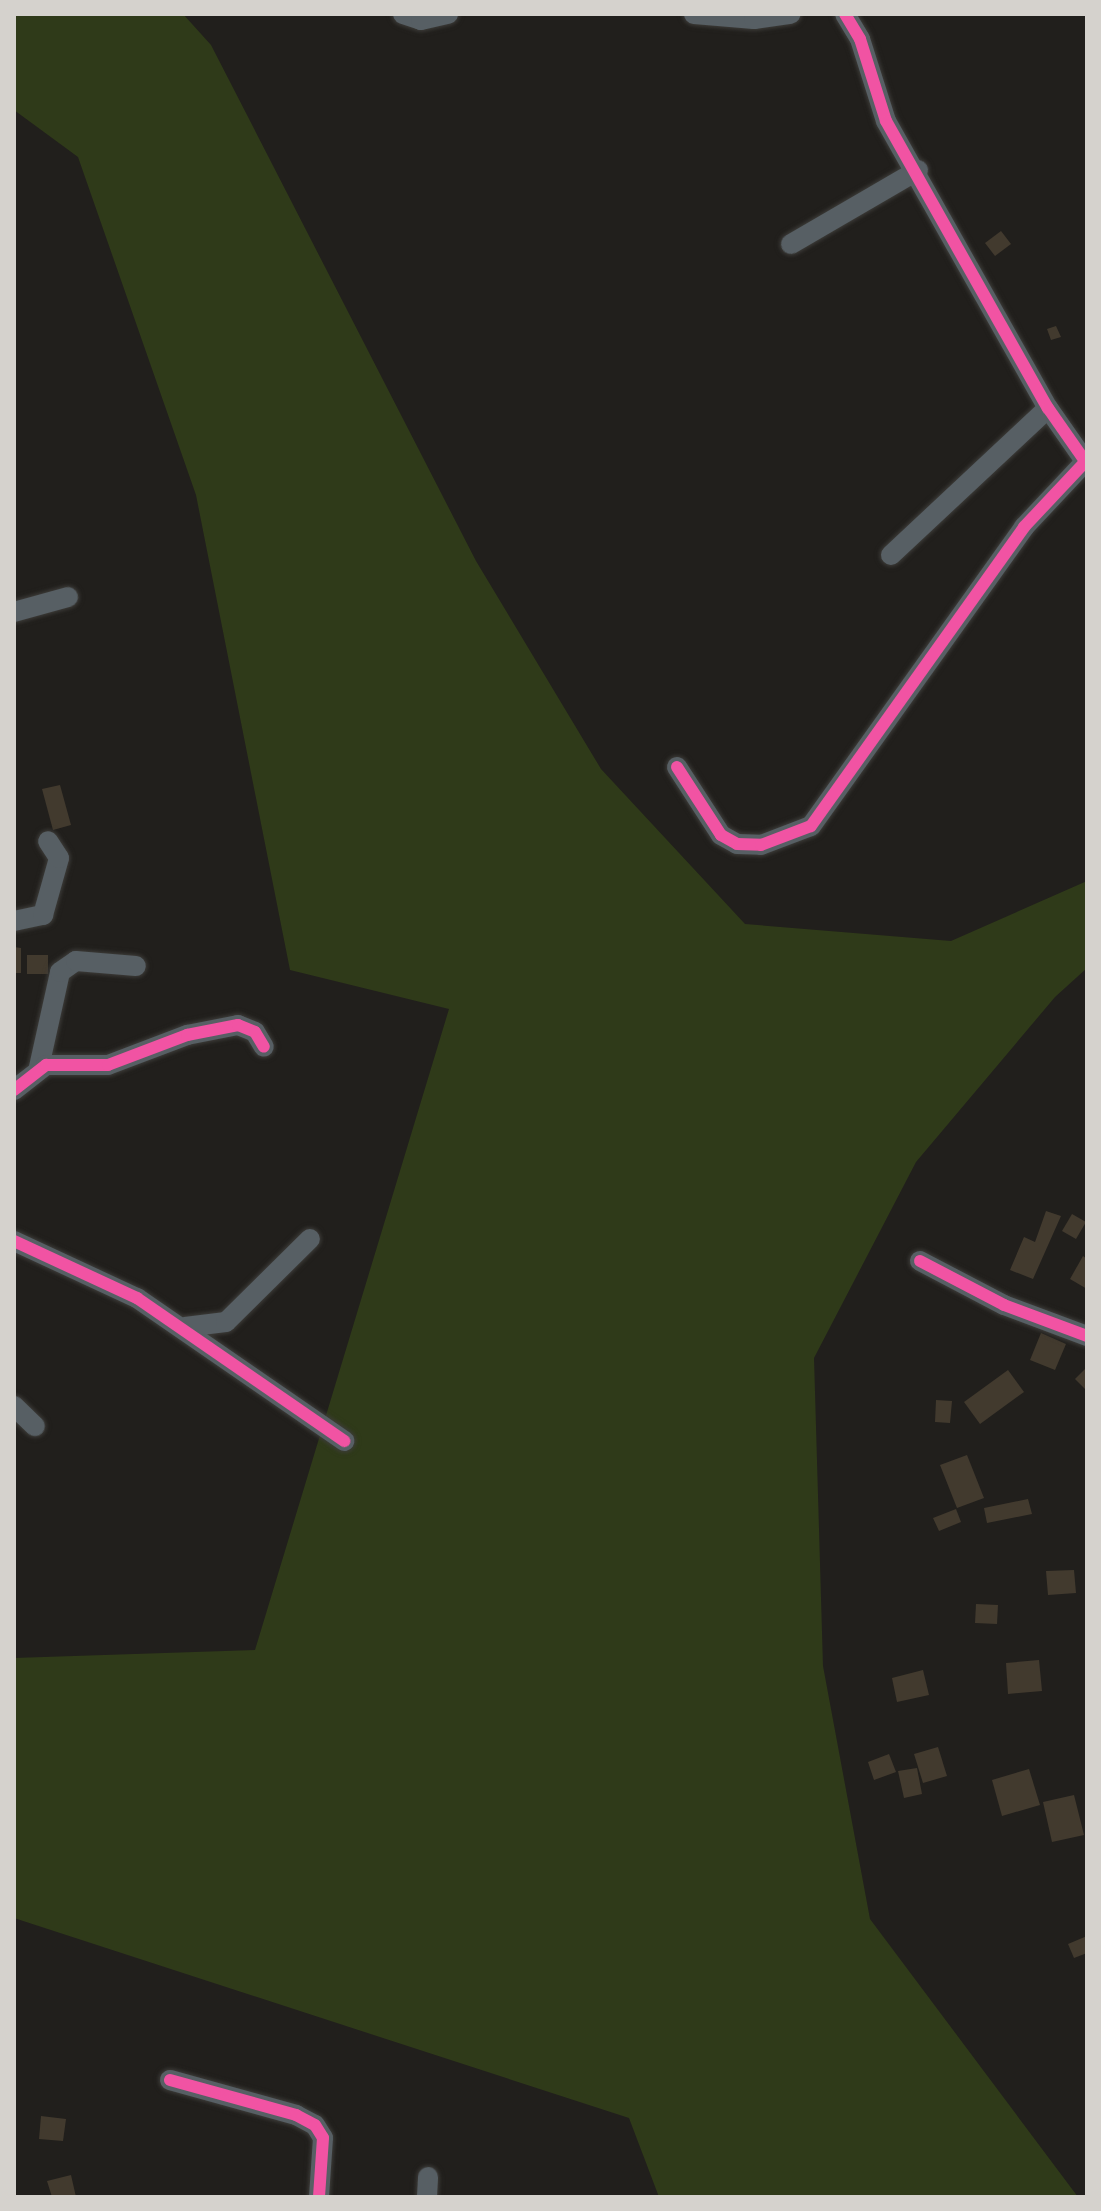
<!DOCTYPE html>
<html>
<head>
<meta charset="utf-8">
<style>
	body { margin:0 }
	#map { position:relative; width:1101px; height:2211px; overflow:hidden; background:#211f1c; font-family:Quicksand,sans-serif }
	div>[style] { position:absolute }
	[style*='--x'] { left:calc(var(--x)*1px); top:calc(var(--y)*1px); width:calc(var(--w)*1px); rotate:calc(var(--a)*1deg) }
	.green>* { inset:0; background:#2f3a19 }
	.building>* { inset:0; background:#423a2e }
	.roads { filter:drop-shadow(0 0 2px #3d3c39) drop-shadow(0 0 2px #3d3c39) }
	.street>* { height:20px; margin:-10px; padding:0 10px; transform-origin:10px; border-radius:10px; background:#575f64 }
	.cycleway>* { height:12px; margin:-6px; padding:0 6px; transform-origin:6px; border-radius:6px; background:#f153a3 }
	span { translate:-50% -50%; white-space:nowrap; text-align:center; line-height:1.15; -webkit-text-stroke:6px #242019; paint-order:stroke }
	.frame { position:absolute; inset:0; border:16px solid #d5d2cd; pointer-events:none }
</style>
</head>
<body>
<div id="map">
	<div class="green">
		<div style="clip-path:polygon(14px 14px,183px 14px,211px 45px,476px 561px,601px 769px,745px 924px,951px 941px,1087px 881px,1087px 968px,1055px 997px,916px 1162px,814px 1358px,823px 1666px,870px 1919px,1078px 2197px,659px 2197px,629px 2118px,14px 1918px,14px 1658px,255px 1650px,449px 1009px,290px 970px,196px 495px,78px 157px,14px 110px)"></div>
	</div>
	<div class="building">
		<div style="clip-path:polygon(1001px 231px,1011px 244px,995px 256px,985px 243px)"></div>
		<div style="clip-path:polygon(1056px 326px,1061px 337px,1051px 340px,1047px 329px)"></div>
		<div style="clip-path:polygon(60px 785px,71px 825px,53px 830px,42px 789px)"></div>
		<div style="clip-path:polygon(14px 947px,21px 948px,21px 973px,14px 973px)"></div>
		<div style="clip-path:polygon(27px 955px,48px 955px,48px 974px,27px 974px)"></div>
		<div style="clip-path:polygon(1046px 1211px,1061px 1216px,1033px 1279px,1010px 1270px,1024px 1237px,1035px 1242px)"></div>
		<div style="clip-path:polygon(1072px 1214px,1086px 1222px,1076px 1239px,1062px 1231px)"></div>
		<div style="clip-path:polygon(1083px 1256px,1087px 1259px,1087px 1289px,1070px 1279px)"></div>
		<div style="clip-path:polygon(1041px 1333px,1066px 1344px,1055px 1370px,1030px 1360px)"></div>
		<div style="clip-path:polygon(1087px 1367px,1087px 1391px,1075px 1379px)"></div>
		<div style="clip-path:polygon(1008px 1370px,1024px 1392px,980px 1424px,964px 1402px)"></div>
		<div style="clip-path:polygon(936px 1400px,952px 1401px,950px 1423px,935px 1422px)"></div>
		<div style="clip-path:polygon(967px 1455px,984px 1498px,957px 1508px,940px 1465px)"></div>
		<div style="clip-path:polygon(1028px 1499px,1032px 1514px,987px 1523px,984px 1508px)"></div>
		<div style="clip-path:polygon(956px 1509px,961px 1522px,939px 1531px,933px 1518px)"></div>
		<div style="clip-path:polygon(1074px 1570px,1076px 1593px,1048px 1595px,1046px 1571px)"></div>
		<div style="clip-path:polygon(976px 1604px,998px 1605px,997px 1624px,975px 1623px)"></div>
		<div style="clip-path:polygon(1039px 1660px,1042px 1691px,1008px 1694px,1006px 1663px)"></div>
		<div style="clip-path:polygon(923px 1670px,929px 1695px,897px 1702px,892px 1678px)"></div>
		<div style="clip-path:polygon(938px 1747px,947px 1776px,923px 1783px,914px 1754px)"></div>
		<div style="clip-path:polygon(889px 1754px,896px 1772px,874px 1780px,868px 1762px)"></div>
		<div style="clip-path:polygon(917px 1768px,922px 1794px,904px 1798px,898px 1771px)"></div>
		<div style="clip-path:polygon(1029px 1769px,1040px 1805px,1002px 1816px,992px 1780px)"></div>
		<div style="clip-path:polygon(1074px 1795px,1084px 1835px,1052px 1842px,1043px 1802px)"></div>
		<div style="clip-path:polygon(1087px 1936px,1087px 1953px,1074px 1958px,1068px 1944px)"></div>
		<div style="clip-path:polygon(41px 2116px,66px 2119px,63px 2141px,39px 2139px)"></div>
		<div style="clip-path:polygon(71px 2175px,76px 2197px,52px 2197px,47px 2181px)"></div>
	</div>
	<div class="roads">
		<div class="street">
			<div style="--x:403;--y:14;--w:19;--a:18"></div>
			<div style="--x:421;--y:20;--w:28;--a:-13"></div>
			<div style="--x:694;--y:14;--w:60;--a:4.8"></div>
			<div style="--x:754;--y:19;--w:37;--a:-8"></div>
			<div style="--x:845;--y:14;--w:29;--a:59"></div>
			<div style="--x:860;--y:39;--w:86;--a:72.4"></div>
			<div style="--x:886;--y:121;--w:330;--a:60.6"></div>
			<div style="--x:1048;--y:408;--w:68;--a:55.1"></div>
			<div style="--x:791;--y:244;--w:147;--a:-30.2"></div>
			<div style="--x:891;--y:555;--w:215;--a:-43.1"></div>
			<div style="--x:14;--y:612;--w:56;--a:-15.5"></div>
			<div style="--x:677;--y:767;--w:81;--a:57.1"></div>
			<div style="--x:721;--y:835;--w:18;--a:29"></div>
			<div style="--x:737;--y:844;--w:24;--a:2"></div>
			<div style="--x:761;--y:845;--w:53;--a:-20.8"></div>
			<div style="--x:811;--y:826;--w:367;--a:-54.5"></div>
			<div style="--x:1024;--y:527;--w:92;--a:-46.8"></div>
			<div style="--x:14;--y:921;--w:30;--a:-12"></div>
			<div style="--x:43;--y:915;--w:59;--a:-74.3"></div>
			<div style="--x:59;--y:858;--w:20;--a:-123"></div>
			<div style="--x:39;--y:1067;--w:97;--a:-77.5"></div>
			<div style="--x:60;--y:972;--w:19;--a:-35"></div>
			<div style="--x:76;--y:961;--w:60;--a:4.8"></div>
			<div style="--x:14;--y:1090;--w:41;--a:-38"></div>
			<div style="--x:46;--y:1065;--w:62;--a:0"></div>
			<div style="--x:108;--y:1065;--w:85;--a:-20.8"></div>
			<div style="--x:187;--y:1035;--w:52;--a:-11.1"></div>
			<div style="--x:238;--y:1025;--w:18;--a:22"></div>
			<div style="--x:255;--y:1032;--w:17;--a:59"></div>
			<div style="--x:14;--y:1241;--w:136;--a:24.9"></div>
			<div style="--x:137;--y:1298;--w:252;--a:34.6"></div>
			<div style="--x:920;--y:1261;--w:95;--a:27.6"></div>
			<div style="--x:1004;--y:1305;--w:89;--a:20.5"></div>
			<div style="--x:185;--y:1327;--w:41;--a:-7"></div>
			<div style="--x:226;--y:1322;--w:118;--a:-44.7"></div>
			<div style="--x:14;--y:1406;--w:29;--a:44"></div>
			<div style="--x:170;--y:2080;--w:131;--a:15.5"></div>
			<div style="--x:296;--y:2115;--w:21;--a:28"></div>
			<div style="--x:315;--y:2125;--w:15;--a:58"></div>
			<div style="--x:323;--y:2138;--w:59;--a:93.9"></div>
			<div style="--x:427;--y:2197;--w:20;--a:-87"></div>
		</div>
	</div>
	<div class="cycleway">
		<div style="--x:845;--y:14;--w:29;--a:59"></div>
		<div style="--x:860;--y:39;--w:86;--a:72.4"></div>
		<div style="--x:886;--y:121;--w:330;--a:60.6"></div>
		<div style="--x:1048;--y:408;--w:68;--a:55.1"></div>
		<div style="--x:677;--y:767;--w:81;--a:57.1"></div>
		<div style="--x:721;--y:835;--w:18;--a:29"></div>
		<div style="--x:737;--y:844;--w:24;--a:2"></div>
		<div style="--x:761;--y:845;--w:53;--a:-20.8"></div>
		<div style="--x:811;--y:826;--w:367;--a:-54.5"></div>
		<div style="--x:1024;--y:527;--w:92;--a:-46.8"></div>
		<div style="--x:14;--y:1090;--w:41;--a:-38"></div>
		<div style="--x:46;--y:1065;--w:62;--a:0"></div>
		<div style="--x:108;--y:1065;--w:85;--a:-20.8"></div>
		<div style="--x:187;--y:1035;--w:52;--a:-11.1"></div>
		<div style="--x:238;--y:1025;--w:18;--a:22"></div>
		<div style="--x:255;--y:1032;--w:17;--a:59"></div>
		<div style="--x:14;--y:1241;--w:136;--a:24.9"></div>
		<div style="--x:137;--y:1298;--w:252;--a:34.6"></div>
		<div style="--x:920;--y:1261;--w:95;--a:27.6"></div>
		<div style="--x:1004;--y:1305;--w:89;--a:20.5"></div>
		<div style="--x:170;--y:2080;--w:131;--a:15.5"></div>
		<div style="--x:296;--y:2115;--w:21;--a:28"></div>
		<div style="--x:315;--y:2125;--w:15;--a:58"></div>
		<div style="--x:323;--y:2138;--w:59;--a:93.9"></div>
	</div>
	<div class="frame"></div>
</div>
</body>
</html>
